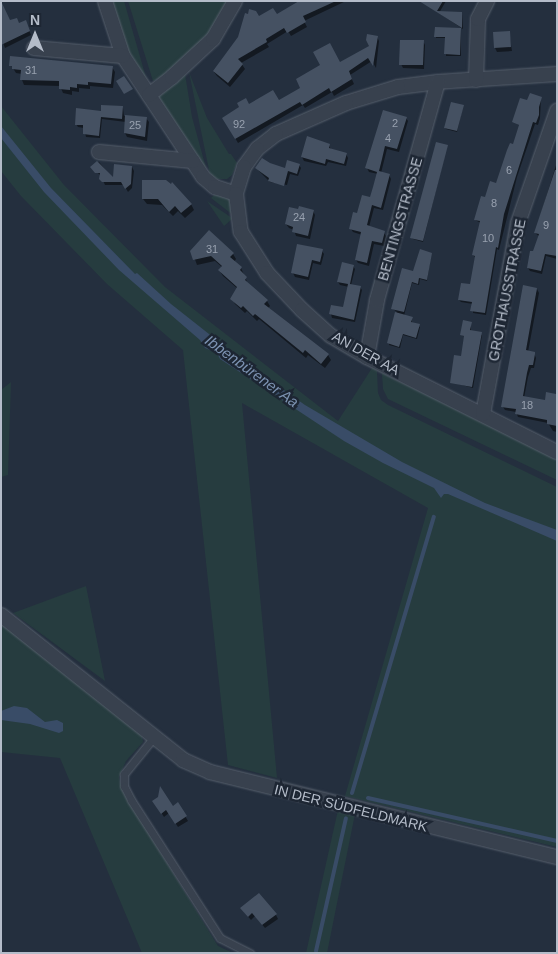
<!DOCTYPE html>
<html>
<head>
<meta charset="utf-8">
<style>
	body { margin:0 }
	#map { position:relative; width:558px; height:954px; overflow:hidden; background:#242f3e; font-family:Helvetica,sans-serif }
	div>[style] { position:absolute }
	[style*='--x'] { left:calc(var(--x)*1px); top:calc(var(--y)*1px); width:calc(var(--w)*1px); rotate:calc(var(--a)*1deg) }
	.green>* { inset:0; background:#263c3f }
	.water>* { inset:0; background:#394c67 }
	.shadow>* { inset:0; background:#0007 }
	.stream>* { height:4px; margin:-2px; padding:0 2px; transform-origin:2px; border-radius:2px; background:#394c67 }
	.building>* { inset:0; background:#455162 }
	.roads { filter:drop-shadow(0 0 1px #565f6c) drop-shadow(0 0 1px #565f6c) }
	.service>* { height:7px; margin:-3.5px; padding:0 3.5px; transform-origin:3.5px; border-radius:3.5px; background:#38414e }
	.minor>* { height:14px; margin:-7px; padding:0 7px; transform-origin:7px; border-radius:7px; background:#38414e }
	span { translate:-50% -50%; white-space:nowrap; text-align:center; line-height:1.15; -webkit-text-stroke:5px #1d2633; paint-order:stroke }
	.number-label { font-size:11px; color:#98a1af }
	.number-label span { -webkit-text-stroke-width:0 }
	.street-label { font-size:14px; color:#b4bcc9 }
	.water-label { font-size:15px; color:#7c92b1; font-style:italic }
	.frame { position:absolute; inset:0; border:2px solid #b4bcc9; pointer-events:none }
	.north { position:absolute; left:10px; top:10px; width:50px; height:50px; -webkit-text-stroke:4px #1d2633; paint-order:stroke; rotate:0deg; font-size:14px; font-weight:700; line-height:20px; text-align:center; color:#b4bcc9 }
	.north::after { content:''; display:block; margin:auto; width:18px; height:22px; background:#b4bcc9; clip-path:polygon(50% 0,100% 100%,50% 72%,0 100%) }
</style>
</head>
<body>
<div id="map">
	<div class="green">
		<div style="clip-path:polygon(111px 1px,124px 1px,147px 81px,124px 46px)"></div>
		<div style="clip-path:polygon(128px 1px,230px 1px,208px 38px,163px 77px,153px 81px)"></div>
		<div style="clip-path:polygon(189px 72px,207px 118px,229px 154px,231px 154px,237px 163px,232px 175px,227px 179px,216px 179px,210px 175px)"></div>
		<div style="clip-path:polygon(185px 74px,192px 117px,206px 168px,203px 168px,174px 121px,157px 99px,158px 90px)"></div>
		<div style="clip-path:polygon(1px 106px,64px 185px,165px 287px,338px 421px,372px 368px,377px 371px,378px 393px,381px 400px,388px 405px,557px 487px,557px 847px,345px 796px,428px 508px,242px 403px,277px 778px,228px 765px,183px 350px,107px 284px,21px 196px,1px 171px)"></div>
		<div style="clip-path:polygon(217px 192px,222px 192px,232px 200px,233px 215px,211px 198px)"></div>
		<div style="clip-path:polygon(207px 201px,232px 218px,231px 220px,224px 226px)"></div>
		<div style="clip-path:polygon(382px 373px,557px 458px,557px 480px,388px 399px,383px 389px)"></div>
		<div style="clip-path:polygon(11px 382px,8px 475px,1px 477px,1px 390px)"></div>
		<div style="clip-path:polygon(86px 586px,105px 681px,13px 613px)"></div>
		<div style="clip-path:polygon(1px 623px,142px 735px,143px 742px,126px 761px,119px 777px,122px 790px,218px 946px,233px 953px,142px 953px,60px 758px,1px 752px)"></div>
		<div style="clip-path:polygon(338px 810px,355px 814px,327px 953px,306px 953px)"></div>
	</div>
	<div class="water">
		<div style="clip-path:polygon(1px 126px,51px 188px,135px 274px,137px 273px,171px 304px,247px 364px,305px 405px,402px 462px,485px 503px,557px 530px,557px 541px,448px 494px,444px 494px,441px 498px,434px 488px,383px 463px,344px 441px,220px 359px,217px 353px,205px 348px,200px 340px,119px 270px,44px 192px,1px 138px)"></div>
		<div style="clip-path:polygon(14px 706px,27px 708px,45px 722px,57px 720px,63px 723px,63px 731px,59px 733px,30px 724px,1px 720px,1px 711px)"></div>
	</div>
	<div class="shadow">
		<div style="clip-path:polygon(301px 1px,346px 1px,304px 21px,307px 27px,291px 36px,288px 31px,267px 44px,269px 47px,241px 63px,245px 69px,230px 87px,217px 76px,214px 72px,258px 18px,276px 16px)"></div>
		<div style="clip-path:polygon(421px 1px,446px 1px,439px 13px,462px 14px,463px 29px)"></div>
		<div style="clip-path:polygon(10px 22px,27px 25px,31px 35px,5px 48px,1px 37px)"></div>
		<div style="clip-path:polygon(436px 28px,461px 29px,461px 56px,446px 56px,446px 38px,436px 38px)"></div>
		<div style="clip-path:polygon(509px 32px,512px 51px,497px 52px,495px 48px)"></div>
		<div style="clip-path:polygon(377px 37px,379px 41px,376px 68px,372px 61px,350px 75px,354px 84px,334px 96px,332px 92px,305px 108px,303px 105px,238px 143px,224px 119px,249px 106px,279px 102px,370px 46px)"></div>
		<div style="clip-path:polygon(423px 41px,425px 45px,424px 69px,403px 68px,401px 64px)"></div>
		<div style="clip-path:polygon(11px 65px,112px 67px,115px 72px,113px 88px,90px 86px,90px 89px,79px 88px,79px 92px,72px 91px,72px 95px,63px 93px,60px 86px,24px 85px,22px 80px,22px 74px,16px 73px)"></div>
		<div style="clip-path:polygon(541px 98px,540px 118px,538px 125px,535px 124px,517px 177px,499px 250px,497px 249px,486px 315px,473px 313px,473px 304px,461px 302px,459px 300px,471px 286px,476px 258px,473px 255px,481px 223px,475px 220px,496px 184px,514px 145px,520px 126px,514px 122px,528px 102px)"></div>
		<div style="clip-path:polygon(463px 106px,457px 132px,446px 129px,445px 128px)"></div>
		<div style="clip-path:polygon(123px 108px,124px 116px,146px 118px,149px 122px,147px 141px,127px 137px,125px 133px,126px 122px,102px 119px,100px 138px,86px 137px,84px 128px,78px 127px,76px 124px,102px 112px)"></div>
		<div style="clip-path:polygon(406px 118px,408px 121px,399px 152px,387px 149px,381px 173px,389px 175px,391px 179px,383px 210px,374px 208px,369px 227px,384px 233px,386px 236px,384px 246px,374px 244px,369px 266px,358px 263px,356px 260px,362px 235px,353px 232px,351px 229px,358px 215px,371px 199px,378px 174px,369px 172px,367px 168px)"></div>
		<div style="clip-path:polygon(329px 145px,331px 150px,346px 154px,348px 158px,346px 166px,328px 162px,326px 166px,304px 161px,302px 157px)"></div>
		<div style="clip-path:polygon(447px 146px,423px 242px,413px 239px,412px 238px)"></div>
		<div style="clip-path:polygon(99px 162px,114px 180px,132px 167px,134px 171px,132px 188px,128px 192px,124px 185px,105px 185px,101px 176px,92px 167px)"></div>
		<div style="clip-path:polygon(557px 162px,557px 259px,546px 256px,542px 274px,530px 271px,528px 268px,540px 237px,535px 233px)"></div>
		<div style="clip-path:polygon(269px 165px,286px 169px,299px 165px,301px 168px,298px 176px,290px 174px,287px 185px,270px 182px,256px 168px)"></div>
		<div style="clip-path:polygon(143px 181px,191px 204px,194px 210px,185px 218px,178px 211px,173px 216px,162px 205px,147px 204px,143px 199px)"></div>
		<div style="clip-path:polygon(313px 211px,315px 215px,310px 239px,296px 236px,294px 230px,289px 228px,286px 224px)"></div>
		<div style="clip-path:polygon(192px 251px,233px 254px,236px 259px,234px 262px,241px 268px,248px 284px,267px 301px,270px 306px,268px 308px,328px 355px,331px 360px,325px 368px,308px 355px,306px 358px,259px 319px,257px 321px,247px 311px,245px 313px,235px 304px,232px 299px,238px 289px,223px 276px,219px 270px,222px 267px,215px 261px,197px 265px)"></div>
		<div style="clip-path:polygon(322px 251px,324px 254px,321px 265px,313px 263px,309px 280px,295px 277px,293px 273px)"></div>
		<div style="clip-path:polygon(431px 254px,427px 281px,420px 279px,419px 285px,412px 283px,404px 316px,412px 318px,412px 323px,420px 327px,417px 339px,403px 335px,400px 348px,389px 345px,397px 312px,393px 309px,414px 272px)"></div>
		<div style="clip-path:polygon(353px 266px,355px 269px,351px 285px,360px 287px,362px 290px,355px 322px,332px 318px,331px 314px,344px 309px,349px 287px,340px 285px,338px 282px)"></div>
		<div style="clip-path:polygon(537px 289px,539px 293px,528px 352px,534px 353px,536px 358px,534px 368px,531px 368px,528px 377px,524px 398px,546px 401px,555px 395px,557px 398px,555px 408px,557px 409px,557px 432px,553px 431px,548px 423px,518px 417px,516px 412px,505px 410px,503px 407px)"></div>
		<div style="clip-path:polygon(471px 323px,471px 332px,482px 335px,473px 388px,451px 382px,462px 358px,465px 337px,462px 335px)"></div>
		<div style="clip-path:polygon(154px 801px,172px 807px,178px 804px,188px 821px,178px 827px,169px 813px,164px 817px)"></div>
		<div style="clip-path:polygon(244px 912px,276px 915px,278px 919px,265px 928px,255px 916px,251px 920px)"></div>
	</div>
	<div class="stream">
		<div style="--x:352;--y:793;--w:288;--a:-73.5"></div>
		<div style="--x:368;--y:798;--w:194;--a:12.8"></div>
		<div style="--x:316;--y:951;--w:136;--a:-77.3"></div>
	</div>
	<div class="building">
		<div style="clip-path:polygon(1px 1px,10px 20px,17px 18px,19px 23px,26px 20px,30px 31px,1px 45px)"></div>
		<div style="clip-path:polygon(299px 1px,336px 1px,303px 16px,306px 22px,287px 33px,284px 28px,266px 39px,267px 42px,238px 59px,243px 64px,228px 83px,213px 71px,238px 37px,245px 13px,248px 14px,249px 9px,256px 11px,259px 16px,273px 8px,277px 14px)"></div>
		<div style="clip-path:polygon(419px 1px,443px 1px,437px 11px,462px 12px,462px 28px)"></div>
		<div style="clip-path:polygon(435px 27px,461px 28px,460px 55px,444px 54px,445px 37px,434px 37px)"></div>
		<div style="clip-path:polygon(510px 31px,511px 47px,494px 48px,493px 32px)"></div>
		<div style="clip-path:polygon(367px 34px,378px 36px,373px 66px,368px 58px,349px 71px,352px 79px,331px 92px,329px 88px,302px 105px,300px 102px,235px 139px,222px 118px,239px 107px,237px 103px,246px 98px,249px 104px,273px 90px,279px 100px,300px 88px,296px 79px,320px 65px,313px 52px,330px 43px,340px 62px,369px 46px,366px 40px)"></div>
		<div style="clip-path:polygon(400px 40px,424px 40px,423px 65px,399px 65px)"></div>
		<div style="clip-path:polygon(10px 56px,113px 66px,111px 84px,88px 82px,88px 85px,77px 84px,77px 88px,70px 87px,70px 90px,59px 89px,59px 81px,20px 80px,21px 70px,12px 69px,12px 66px,9px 66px)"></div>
		<div style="clip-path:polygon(124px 76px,133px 89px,124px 94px,116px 81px)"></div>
		<div style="clip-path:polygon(530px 93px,542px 97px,539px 107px,539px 115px,536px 123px,533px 122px,504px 214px,498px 248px,496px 247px,485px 313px,470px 311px,472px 302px,458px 300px,461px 283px,470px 284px,475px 256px,472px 255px,480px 221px,474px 220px,481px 196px,485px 197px,490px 181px,496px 183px,507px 150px,510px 143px,513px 144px,519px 125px,512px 122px,520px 98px,527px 100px)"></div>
		<div style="clip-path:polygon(451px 102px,464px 105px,457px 131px,444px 128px)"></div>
		<div style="clip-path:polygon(101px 105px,123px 106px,122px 119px,101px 117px,99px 136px,83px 134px,83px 125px,75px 125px,76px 108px,101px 111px)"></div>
		<div style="clip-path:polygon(383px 110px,407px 117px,397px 149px,385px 146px,382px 159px,379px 171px,390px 174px,381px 208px,372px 205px,367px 225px,385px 231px,382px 243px,372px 241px,367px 263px,355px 260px,361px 232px,349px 229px,353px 212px,357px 213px,362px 195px,370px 197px,373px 187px,377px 172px,365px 168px)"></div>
		<div style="clip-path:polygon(125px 115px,147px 117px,145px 137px,124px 133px)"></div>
		<div style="clip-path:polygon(307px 136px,330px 144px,329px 148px,347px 153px,344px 164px,326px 159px,325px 164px,301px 157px)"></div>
		<div style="clip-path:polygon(436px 142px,448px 145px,423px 241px,410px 238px)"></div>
		<div style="clip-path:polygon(262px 158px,270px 163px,285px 168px,287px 160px,300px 164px,297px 174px,288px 171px,284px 186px,268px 181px,269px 178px,255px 168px)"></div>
		<div style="clip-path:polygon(97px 161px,113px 177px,114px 164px,132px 166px,131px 184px,125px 189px,121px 182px,102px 182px,99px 179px,100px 173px,95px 173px,90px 167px)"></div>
		<div style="clip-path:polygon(555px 170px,557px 170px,557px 256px,545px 254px,541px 271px,527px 268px,530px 251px,533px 251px,539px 234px,534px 233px)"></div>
		<div style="clip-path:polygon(142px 180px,166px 180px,171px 184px,172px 182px,192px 204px,181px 213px,175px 206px,169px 212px,158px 199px,142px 199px)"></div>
		<div style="clip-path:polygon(299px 206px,314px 210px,308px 236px,292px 232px,293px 227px,285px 224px,289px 207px,298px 209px)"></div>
		<div style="clip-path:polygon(209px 230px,234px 253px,230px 257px,242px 267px,240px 270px,247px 277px,245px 280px,268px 300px,264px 304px,329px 354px,321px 364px,305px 350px,303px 353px,255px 314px,253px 316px,243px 306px,241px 308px,230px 299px,237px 287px,218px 270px,222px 266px,211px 256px,193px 260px,190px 251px)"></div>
		<div style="clip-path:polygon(297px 244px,323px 249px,320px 262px,312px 260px,308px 277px,291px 273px)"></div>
		<div style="clip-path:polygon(420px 249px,432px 253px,427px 280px,419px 278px,418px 284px,412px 282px,404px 312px,391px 309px,402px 268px,413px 271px)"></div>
		<div style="clip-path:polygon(342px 262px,354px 265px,350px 284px,361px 286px,354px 320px,329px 314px,331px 305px,343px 307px,348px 284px,337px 282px)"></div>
		<div style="clip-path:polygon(523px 285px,537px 288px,526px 350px,535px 352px,535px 354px,533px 365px,529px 365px,527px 373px,523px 396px,545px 400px,546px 392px,556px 394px,557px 426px,547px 424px,547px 420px,515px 414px,516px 409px,501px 407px)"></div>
		<div style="clip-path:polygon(395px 312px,413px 317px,411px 322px,420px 324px,416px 338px,403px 334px,399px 347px,387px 343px)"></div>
		<div style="clip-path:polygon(463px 320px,472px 322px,470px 330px,482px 332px,472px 387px,450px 383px,454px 355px,461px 356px,464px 336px,460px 335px)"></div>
		<div style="clip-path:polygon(160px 786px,173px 806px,178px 802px,187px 816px,175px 824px,166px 810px,161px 814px,152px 801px,158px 797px)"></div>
		<div style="clip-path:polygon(259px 893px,277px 914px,262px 925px,252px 913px,248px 917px,240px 908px)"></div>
	</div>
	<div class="roads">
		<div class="service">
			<div style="--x:154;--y:737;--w:48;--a:129"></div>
			<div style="--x:124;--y:774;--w:12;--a:90"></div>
			<div style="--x:124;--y:786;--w:16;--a:63"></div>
			<div style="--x:131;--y:800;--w:164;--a:57.2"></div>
			<div style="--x:220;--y:938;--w:34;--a:27"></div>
		</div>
		<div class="minor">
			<div style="--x:105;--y:1;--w:58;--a:71.9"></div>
			<div style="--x:123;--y:56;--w:145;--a:56.5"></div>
			<div style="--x:203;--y:177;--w:16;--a:40"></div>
			<div style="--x:215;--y:187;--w:22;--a:18"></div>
			<div style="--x:34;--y:48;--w:89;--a:5.1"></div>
			<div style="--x:557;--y:74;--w:119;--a:176.2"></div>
			<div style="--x:438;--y:82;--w:40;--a:172.9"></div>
			<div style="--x:398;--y:87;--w:54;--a:162.9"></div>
			<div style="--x:346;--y:103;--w:77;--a:156.1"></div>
			<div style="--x:276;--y:134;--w:24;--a:142"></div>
			<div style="--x:257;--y:149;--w:22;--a:126"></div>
			<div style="--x:244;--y:167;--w:28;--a:107"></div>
			<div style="--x:236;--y:194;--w:38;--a:83"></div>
			<div style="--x:241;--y:232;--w:49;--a:57.6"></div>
			<div style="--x:267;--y:273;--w:51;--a:46.6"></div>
			<div style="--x:302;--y:310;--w:39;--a:42"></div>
			<div style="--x:331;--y:336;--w:42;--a:30.3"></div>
			<div style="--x:367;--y:357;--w:212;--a:26.6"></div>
			<div style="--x:476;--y:80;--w:61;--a:-88.1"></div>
			<div style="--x:478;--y:19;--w:20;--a:-63"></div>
			<div style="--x:149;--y:95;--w:29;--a:-38"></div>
			<div style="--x:172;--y:77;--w:56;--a:-42.8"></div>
			<div style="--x:213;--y:39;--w:44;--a:-59.9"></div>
			<div style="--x:99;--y:152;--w:94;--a:5.5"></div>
			<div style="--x:367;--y:357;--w:58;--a:-80"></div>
			<div style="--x:377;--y:300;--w:226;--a:-74.4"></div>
			<div style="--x:483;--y:414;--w:194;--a:-79.6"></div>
			<div style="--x:518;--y:223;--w:119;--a:-70.8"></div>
			<div style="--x:1;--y:615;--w:233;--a:38.5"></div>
			<div style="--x:183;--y:760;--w:30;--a:24"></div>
			<div style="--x:210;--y:772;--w:357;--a:13.8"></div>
		</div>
	</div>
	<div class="number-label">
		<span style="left:31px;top:70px">31</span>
		<span style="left:395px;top:123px">2</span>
		<span style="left:239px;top:124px">92</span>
		<span style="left:135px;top:125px">25</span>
		<span style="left:388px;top:138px">4</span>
		<span style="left:509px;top:170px">6</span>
		<span style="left:494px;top:203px">8</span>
		<span style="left:299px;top:217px">24</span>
		<span style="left:546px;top:225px">9</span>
		<span style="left:488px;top:238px">10</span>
		<span style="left:212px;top:249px">31</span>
		<span style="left:527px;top:405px">18</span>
	</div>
	<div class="street-label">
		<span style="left:400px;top:219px;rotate:-74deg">BENTINGSTRASSE</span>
		<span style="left:507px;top:290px;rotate:-79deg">GROTHAUSSTRASSE</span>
		<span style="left:366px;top:353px;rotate:29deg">AN DER AA</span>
		<span style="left:351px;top:808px;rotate:14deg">IN DER SÜDFELDMARK</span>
	</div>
	<div class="water-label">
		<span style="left:252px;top:371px;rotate:36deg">Ibbenbürener Aa</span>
	</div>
	<div class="frame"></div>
	<div class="north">N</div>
</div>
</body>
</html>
